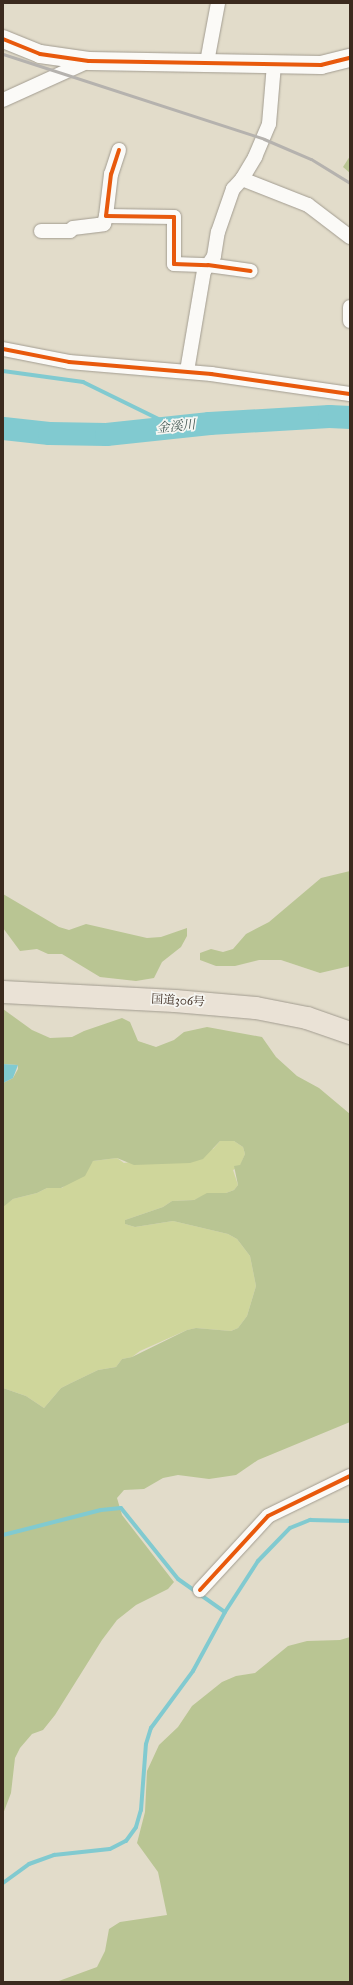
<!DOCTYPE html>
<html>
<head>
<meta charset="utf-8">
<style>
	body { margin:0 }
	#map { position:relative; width:353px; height:1985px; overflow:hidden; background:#e2dcca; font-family:"IM FELL Great Primer","Noto Serif JP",serif }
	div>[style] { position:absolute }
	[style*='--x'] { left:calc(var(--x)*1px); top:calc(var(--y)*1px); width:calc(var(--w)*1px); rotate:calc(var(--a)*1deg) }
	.green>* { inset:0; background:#cfd69b }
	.forest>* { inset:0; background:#b9c593 }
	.water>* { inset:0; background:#81cad0 }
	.stream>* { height:4px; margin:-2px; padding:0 2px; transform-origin:2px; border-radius:2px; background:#81cad0 }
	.river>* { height:23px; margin:-11.5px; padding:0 11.5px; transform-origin:11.5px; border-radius:11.5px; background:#81cad0 }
	.roads { filter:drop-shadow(0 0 1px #a29c90) drop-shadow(0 0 1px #a29c90) }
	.minor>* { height:14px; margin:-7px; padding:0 7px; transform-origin:7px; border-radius:7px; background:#fbfaf7 }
	.tertiary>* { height:18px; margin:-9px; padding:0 9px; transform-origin:9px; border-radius:9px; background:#fbfaf7 }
	.trunk>* { height:22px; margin:-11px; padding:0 11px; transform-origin:11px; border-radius:11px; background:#eae2d6 }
	.rail>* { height:3px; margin:-1.5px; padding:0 1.5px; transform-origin:1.5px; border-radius:1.5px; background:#b5b2ae }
	.cycleway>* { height:4px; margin:-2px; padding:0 2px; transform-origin:2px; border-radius:2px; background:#e8590c }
	span { translate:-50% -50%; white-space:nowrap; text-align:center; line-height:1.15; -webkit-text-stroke:3.5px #f6f6f2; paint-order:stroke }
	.street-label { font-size:12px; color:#3b2a1e }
	.water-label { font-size:13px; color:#435854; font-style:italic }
	.frame { position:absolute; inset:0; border:4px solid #3b2a1e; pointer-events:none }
</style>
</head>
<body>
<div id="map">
	<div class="green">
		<div style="clip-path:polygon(220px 1141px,234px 1141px,243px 1147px,245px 1154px,240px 1166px,233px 1170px,238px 1185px,234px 1190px,226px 1193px,207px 1194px,194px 1200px,172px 1201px,163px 1207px,125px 1220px,125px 1224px,135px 1227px,173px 1221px,228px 1234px,237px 1239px,250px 1256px,256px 1286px,247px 1316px,238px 1328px,231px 1331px,196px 1328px,187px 1330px,140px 1351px,132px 1357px,122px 1359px,116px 1367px,98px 1370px,71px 1383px,61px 1388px,44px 1408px,26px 1396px,3px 1388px,4px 1205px,13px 1199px,37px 1193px,47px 1188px,62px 1188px,93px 1161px,117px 1158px,124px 1163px,213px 1149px)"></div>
	</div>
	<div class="forest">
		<div style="clip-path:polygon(350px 156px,350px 173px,343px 167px)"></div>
		<div style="clip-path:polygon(350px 871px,350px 966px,320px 973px,281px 960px,259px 960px,235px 966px,216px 966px,200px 960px,200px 953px,211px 949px,223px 952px,233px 949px,246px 934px,269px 922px,321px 878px)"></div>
		<div style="clip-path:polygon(3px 894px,59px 927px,69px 930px,86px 924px,147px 938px,161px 937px,187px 928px,187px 936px,181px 947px,162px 962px,154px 978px,136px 981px,100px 977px,62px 954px,48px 954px,37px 949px,20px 951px,3px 928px)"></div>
		<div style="clip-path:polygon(3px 1009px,32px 1030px,50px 1038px,72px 1037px,84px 1031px,122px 1018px,130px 1022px,138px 1041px,156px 1047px,174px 1040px,184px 1032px,207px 1027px,262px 1037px,276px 1057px,297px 1076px,319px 1088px,350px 1114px,350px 1422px,258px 1460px,236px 1475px,209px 1479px,178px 1475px,163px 1478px,144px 1489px,124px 1490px,117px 1498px,122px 1515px,174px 1582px,168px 1589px,136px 1605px,117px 1620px,102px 1640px,55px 1715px,43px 1730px,32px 1734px,20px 1748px,15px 1758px,11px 1793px,3px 1814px,3px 1388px,26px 1396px,44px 1408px,61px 1388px,71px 1383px,98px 1370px,116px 1367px,122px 1359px,132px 1357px,187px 1330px,196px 1328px,231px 1331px,238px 1328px,247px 1316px,256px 1286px,250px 1256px,237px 1239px,228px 1234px,173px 1221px,135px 1227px,125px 1224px,125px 1220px,163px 1207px,172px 1201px,194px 1200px,207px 1193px,226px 1193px,234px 1190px,238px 1185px,234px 1166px,240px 1165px,245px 1154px,243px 1147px,234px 1141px,220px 1141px,203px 1159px,190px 1163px,134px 1165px,117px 1158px,93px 1161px,85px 1176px,61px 1188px,47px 1188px,37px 1193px,13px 1199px,3px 1207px,3px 1083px,13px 1078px,18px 1069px,18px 1065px,3px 1064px)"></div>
		<div style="clip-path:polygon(350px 1637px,350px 1982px,56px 1982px,97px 1967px,105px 1951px,109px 1929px,120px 1922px,167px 1915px,158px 1872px,137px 1843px,145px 1812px,147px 1771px,159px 1745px,178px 1727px,192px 1706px,222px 1682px,236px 1676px,255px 1673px,288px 1646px,307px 1641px,340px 1640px)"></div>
	</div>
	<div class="water">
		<div style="clip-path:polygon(3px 1064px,18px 1065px,13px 1078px,3px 1083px)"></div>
	</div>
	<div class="stream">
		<div style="--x:3;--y:371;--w:81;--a:7.8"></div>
		<div style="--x:83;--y:382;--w:100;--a:26.1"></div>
		<div style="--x:3;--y:1535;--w:101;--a:-14.3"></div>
		<div style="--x:101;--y:1510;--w:20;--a:-6"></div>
		<div style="--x:121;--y:1508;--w:91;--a:51.2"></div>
		<div style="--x:178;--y:1579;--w:57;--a:35.1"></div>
		<div style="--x:3;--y:1883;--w:32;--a:-36"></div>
		<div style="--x:29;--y:1864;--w:27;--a:-20"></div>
		<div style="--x:54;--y:1855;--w:56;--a:-6.1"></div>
		<div style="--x:110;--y:1849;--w:18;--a:-27"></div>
		<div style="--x:126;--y:1841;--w:17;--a:-54"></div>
		<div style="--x:136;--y:1827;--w:18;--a:-74"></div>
		<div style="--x:141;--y:1810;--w:66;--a:-85.7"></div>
		<div style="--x:146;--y:1744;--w:17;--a:-73"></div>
		<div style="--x:151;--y:1728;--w:71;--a:-53.6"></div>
		<div style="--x:193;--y:1671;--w:67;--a:-61.5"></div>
		<div style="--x:225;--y:1612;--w:61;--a:-57.1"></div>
		<div style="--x:258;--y:1561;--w:46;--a:-45.9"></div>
		<div style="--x:290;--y:1528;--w:22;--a:-22"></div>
		<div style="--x:310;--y:1520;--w:40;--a:1.4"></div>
	</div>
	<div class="river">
		<div style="--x:3;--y:428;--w:46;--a:6.2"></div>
		<div style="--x:49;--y:433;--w:57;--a:1"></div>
		<div style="--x:106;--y:434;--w:104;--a:-6.1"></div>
		<div style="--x:209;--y:423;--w:120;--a:-3.3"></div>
		<div style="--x:329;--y:416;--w:21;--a:3"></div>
	</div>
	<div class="roads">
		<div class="minor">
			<div style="--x:207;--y:62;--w:60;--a:-79.4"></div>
			<div style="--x:3;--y:100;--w:94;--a:-24.4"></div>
			<div style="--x:119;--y:150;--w:25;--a:108"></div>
			<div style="--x:111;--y:174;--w:42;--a:96.8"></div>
			<div style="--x:106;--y:216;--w:68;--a:0.8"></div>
			<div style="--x:174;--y:217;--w:47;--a:90"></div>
			<div style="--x:174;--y:264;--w:34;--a:2"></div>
			<div style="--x:208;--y:265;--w:43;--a:7.9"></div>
			<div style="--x:242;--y:179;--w:71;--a:21.5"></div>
			<div style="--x:308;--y:205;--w:53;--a:37.3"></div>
			<div style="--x:41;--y:231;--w:29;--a:0"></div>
			<div style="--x:70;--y:231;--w:4;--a:-45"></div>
			<div style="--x:73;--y:228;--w:31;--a:-7"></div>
			<div style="--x:104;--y:224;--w:8;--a:-76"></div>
			<div style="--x:350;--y:307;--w:14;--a:90"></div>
			<div style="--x:3;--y:349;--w:67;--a:11.1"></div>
			<div style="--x:69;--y:362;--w:143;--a:4.8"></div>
			<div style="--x:211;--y:374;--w:140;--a:8.2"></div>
			<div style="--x:187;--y:371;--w:101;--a:-80.4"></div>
			<div style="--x:204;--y:271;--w:18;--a:-56"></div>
			<div style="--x:214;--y:256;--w:24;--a:-81"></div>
			<div style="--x:218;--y:232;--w:46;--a:-70.8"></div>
			<div style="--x:233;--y:189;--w:13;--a:-48"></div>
			<div style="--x:242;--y:179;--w:26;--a:-59"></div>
			<div style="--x:255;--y:157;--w:36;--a:-67"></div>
			<div style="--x:269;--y:124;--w:60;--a:-85.2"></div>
			<div style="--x:200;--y:1590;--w:100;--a:-47.4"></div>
			<div style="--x:268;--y:1516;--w:91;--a:-26"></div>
		</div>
		<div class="tertiary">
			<div style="--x:3;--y:39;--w:40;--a:22"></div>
			<div style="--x:40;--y:54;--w:49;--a:8.1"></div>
			<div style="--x:89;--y:61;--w:232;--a:1"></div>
			<div style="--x:321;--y:65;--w:30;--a:-14"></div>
		</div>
		<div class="trunk">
			<div style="--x:3;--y:992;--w:172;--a:3"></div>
			<div style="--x:175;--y:1001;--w:81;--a:4.9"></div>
			<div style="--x:256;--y:1008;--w:52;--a:11.1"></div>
			<div style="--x:307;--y:1018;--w:46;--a:19.2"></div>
		</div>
	</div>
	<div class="rail">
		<div style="--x:3;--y:54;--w:274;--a:18"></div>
		<div style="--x:264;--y:139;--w:51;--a:23.1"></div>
		<div style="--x:311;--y:159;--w:46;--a:31.6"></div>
	</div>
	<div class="cycleway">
		<div style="--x:3;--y:39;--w:40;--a:22"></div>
		<div style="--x:40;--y:54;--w:49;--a:8.1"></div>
		<div style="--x:89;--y:61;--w:232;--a:1"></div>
		<div style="--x:321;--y:65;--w:30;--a:-14"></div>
		<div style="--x:119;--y:150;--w:25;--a:108"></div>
		<div style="--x:111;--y:174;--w:42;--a:96.8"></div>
		<div style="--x:106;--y:216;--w:68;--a:0.8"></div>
		<div style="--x:174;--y:217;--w:47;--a:90"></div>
		<div style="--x:174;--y:264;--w:34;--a:2"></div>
		<div style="--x:208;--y:265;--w:43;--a:7.9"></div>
		<div style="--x:3;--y:349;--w:67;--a:11.1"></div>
		<div style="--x:69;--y:362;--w:143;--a:4.8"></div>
		<div style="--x:211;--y:374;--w:140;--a:8.2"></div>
		<div style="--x:200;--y:1590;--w:100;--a:-47.4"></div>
		<div style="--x:268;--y:1516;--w:91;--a:-26"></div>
	</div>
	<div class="street-label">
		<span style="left:178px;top:1001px;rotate:3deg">国道306号</span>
	</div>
	<div class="water-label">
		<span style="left:176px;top:427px;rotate:-6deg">金溪川</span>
	</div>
	<div class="frame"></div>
</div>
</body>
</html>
